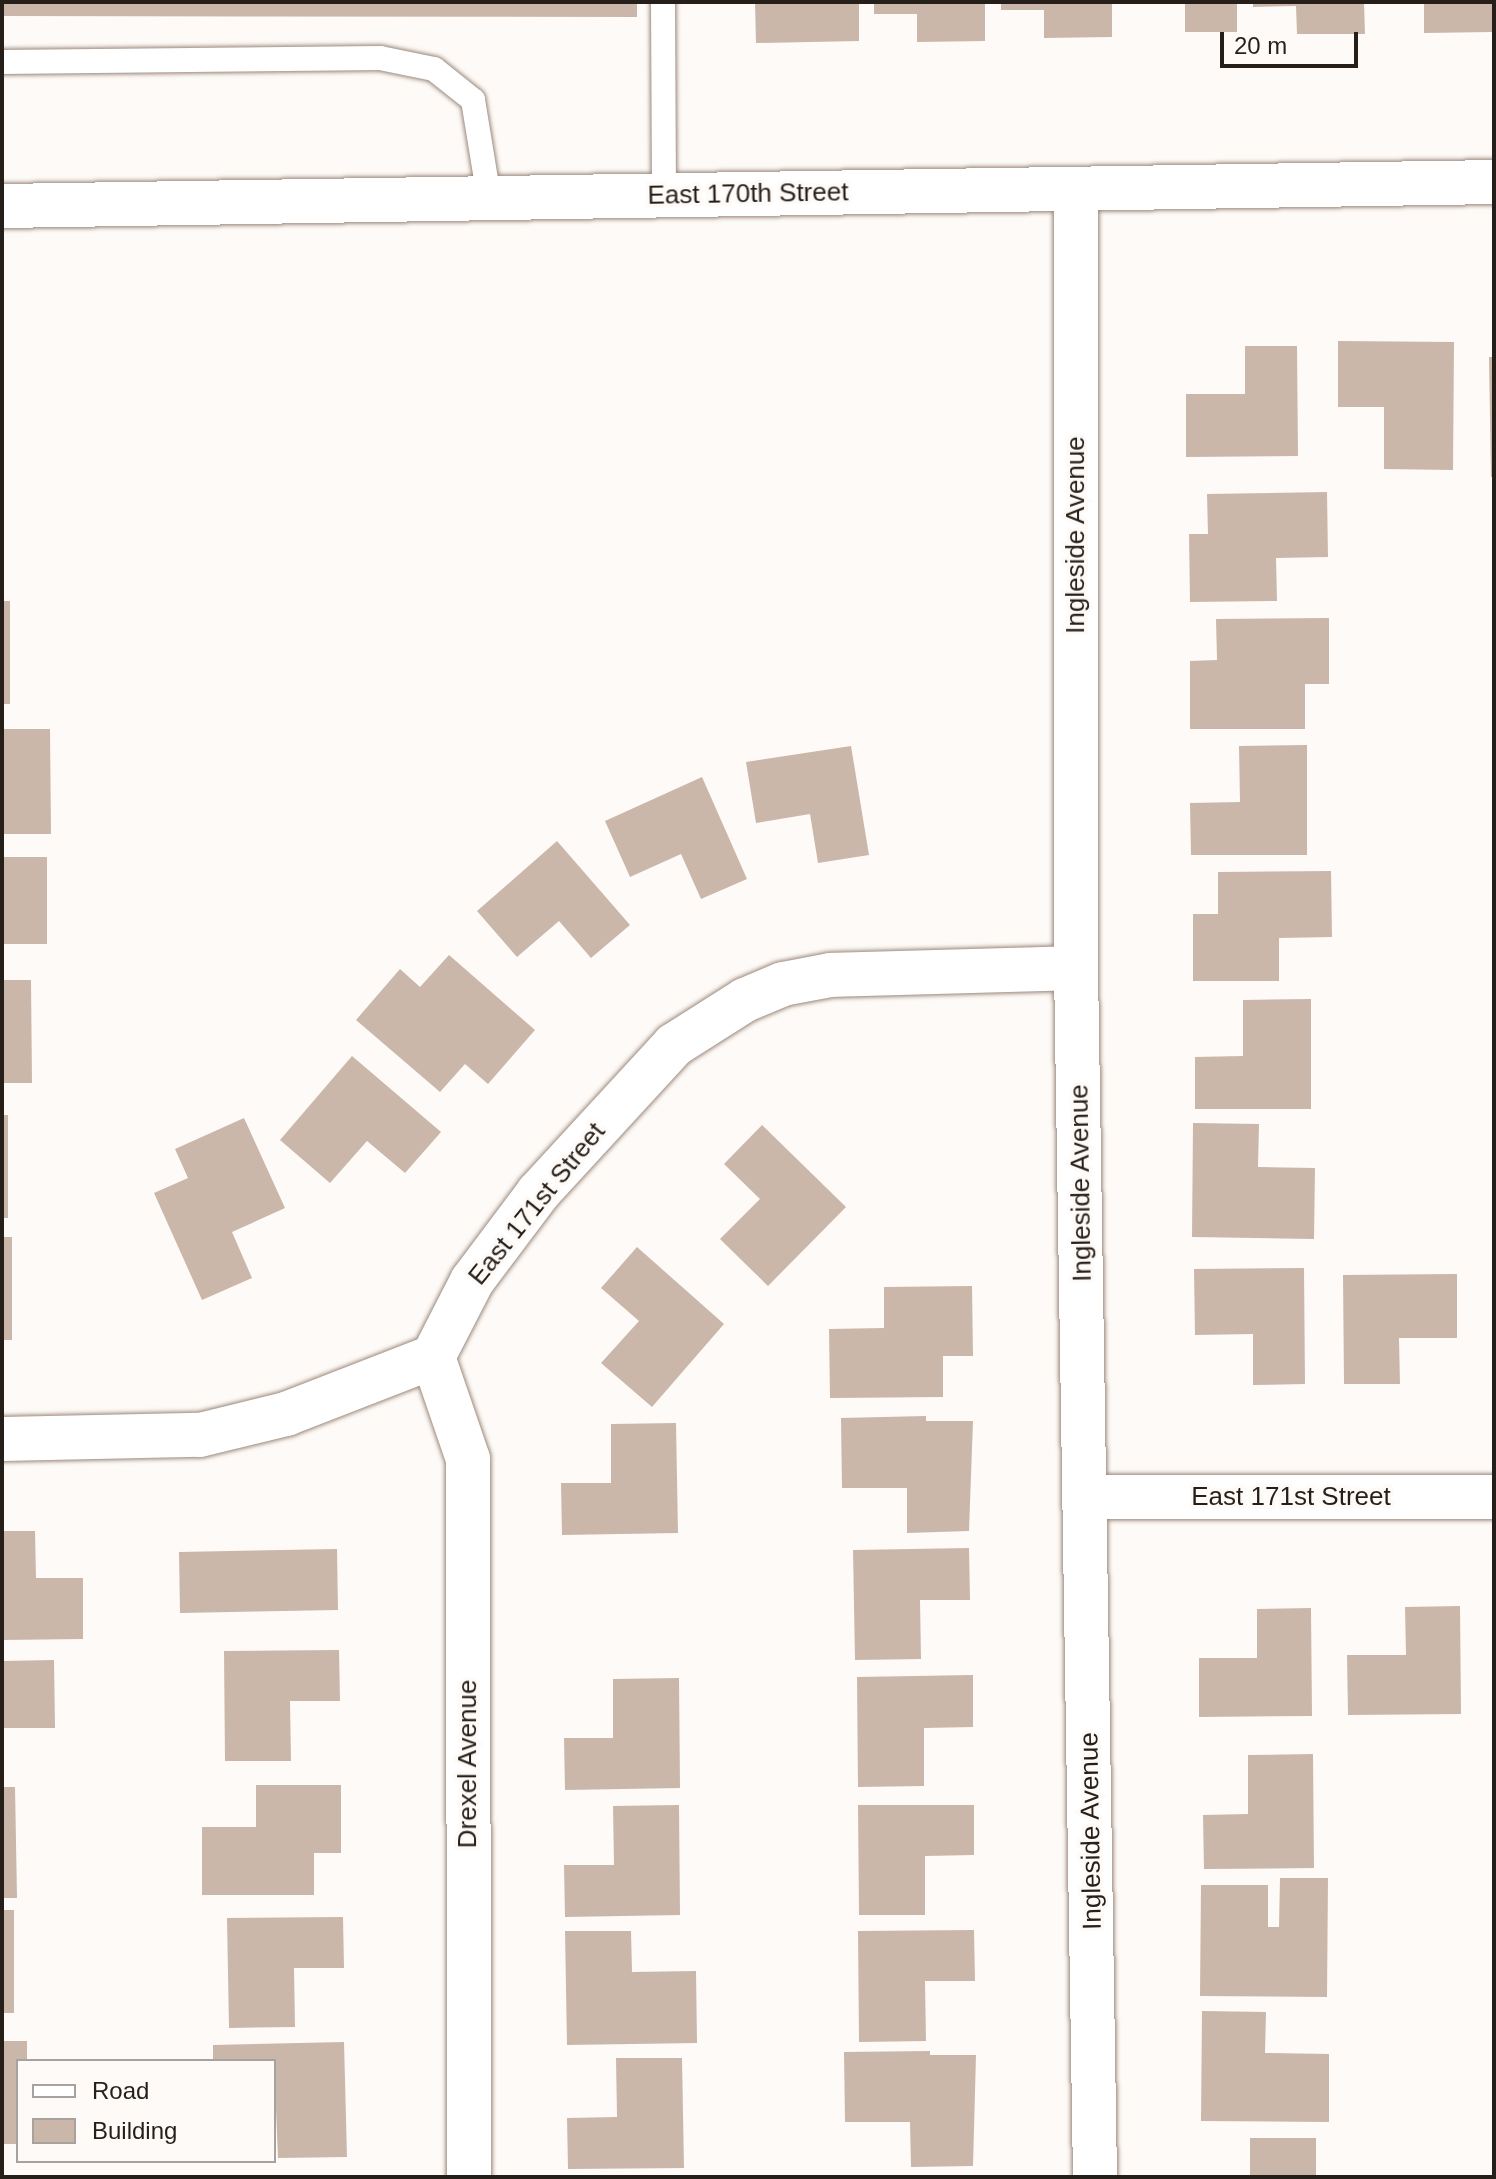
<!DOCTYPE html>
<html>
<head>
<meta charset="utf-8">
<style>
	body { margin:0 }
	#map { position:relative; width:1496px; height:2179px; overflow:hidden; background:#fefaf7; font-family:Helvetica,sans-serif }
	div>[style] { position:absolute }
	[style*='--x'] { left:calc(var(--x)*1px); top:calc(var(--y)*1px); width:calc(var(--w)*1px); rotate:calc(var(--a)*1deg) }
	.building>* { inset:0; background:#cab7a9 }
	.roads { filter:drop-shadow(0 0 2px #9c897c) drop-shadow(0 0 2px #9c897c) }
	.lane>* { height:24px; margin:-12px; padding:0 12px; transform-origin:12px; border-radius:12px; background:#fff }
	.street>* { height:44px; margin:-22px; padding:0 22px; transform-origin:22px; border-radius:22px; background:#fff }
	.secondary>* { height:44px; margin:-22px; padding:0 22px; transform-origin:22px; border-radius:22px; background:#fff }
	span { translate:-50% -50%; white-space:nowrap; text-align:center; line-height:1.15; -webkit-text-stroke:7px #fefaf7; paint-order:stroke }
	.street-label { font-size:26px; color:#261f19 }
	.frame { position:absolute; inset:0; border:4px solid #261f19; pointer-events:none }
	.legend { position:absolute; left:16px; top:2059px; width:260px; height:104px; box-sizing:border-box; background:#fefaf7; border:2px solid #a8a29e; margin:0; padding:10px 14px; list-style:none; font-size:24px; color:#261f19 }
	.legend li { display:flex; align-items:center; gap:16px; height:40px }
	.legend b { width:40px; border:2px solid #a8a29e }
	.scale { position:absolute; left:1220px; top:32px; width:138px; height:36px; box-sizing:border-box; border:4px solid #261f19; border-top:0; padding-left:10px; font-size:24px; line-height:28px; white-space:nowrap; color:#261f19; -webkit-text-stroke:6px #fefaf7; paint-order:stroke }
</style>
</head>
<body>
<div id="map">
	<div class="building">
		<div style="clip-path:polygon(2px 2px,637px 2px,637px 17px,2px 16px)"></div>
		<div style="clip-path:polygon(755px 2px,859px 2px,859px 41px,756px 43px)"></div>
		<div style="clip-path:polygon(874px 2px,985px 2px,985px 41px,917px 42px,917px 14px,874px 14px)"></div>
		<div style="clip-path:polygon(1001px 2px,1112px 2px,1112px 37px,1044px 38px,1044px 10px,1001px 10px)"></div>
		<div style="clip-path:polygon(1185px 2px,1237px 2px,1237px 32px,1185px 32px)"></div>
		<div style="clip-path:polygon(1253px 2px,1364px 2px,1365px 34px,1297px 34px,1296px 6px,1253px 7px)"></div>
		<div style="clip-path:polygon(1424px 2px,1492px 2px,1492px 32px,1424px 33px)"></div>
		<div style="clip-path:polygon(1338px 341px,1454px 342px,1453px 470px,1384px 469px,1384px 407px,1338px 407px)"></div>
		<div style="clip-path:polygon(1245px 346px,1297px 346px,1298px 456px,1186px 457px,1186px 394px,1245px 394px)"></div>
		<div style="clip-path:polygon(1489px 357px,1494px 357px,1494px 477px,1491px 477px)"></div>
		<div style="clip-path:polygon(1327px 492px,1328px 557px,1276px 558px,1277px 601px,1190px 602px,1189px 534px,1208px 534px,1207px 494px)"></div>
		<div style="clip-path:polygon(2px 601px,10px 601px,10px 704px,2px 704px)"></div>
		<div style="clip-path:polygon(1329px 618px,1329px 684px,1305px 684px,1305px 729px,1190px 729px,1190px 661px,1217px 660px,1216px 619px)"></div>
		<div style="clip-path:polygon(2px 729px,50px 729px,51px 834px,2px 834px)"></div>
		<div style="clip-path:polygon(1307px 745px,1307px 855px,1191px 855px,1190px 803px,1240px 802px,1239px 746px)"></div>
		<div style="clip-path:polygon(851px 746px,869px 855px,818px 863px,810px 814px,756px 823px,746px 762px)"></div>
		<div style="clip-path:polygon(702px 777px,747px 879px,701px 899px,681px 854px,630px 877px,605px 821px)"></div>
		<div style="clip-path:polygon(557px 841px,630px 925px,591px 958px,559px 921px,517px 957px,477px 911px)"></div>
		<div style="clip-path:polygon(2px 857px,47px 857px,47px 944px,2px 944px)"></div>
		<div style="clip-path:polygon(1331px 871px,1332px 937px,1279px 938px,1279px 981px,1193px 981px,1193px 914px,1218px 914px,1218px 872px)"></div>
		<div style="clip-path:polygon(449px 955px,535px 1030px,488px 1084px,465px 1064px,440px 1092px,356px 1020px,400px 969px,420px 987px)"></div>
		<div style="clip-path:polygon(2px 980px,31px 980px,32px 1083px,2px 1083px)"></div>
		<div style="clip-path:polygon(1311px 999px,1311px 1109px,1195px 1109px,1195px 1057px,1243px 1056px,1243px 1000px)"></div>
		<div style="clip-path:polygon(352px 1056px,441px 1132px,405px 1173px,367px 1141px,330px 1183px,280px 1140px)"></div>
		<div style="clip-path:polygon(2px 1115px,8px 1115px,8px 1218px,2px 1218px)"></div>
		<div style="clip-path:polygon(244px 1118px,285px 1208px,232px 1232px,252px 1278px,202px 1300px,154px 1193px,188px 1178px,175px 1149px)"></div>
		<div style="clip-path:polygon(1193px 1123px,1259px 1124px,1258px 1167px,1315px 1168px,1314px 1239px,1192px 1237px)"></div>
		<div style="clip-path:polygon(762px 1125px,846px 1207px,768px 1286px,720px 1239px,760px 1199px,724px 1164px)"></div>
		<div style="clip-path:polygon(2px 1237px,12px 1237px,12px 1340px,2px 1340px)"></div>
		<div style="clip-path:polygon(637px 1247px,724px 1324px,652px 1407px,601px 1363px,639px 1321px,601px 1288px)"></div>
		<div style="clip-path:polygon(1304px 1268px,1305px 1384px,1253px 1385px,1253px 1334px,1195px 1335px,1194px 1269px)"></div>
		<div style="clip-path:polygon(1457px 1274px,1457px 1338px,1399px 1338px,1400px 1384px,1344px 1384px,1343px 1275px)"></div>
		<div style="clip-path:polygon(972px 1286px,973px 1356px,943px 1356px,943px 1397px,830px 1398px,829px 1329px,884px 1328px,884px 1287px)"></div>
		<div style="clip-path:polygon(926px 1416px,926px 1421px,973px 1421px,969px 1531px,907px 1533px,907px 1488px,842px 1488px,841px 1418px)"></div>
		<div style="clip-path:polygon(676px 1423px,678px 1533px,562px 1535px,561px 1483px,611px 1483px,611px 1424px)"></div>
		<div style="clip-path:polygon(2px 1531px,35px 1531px,36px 1578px,83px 1578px,83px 1639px,2px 1640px)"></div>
		<div style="clip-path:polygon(969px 1548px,970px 1600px,920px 1600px,921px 1659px,855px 1660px,853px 1550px)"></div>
		<div style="clip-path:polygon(337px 1549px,338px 1610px,180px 1613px,179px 1552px)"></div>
		<div style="clip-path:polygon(1460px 1606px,1461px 1714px,1348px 1715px,1347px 1655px,1406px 1655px,1405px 1607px)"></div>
		<div style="clip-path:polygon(1311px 1608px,1312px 1716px,1199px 1717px,1199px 1658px,1257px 1658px,1257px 1609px)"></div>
		<div style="clip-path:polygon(339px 1650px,340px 1701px,290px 1701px,291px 1761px,225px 1761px,224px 1651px)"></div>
		<div style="clip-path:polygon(54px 1660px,55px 1728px,2px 1728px,2px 1661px)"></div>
		<div style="clip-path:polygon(973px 1675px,973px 1727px,924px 1728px,924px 1786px,858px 1787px,857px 1677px)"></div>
		<div style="clip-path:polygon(679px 1678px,680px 1788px,565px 1790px,564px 1738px,613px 1738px,613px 1679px)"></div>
		<div style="clip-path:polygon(1313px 1754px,1314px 1868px,1204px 1869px,1203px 1815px,1248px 1814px,1248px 1755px)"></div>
		<div style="clip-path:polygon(256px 1785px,341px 1785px,341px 1853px,314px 1853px,314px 1895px,202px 1895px,202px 1827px,256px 1827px)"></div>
		<div style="clip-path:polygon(2px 1787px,15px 1787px,17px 1898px,2px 1898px)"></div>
		<div style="clip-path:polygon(679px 1805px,680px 1915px,565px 1917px,564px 1865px,614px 1865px,613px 1806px)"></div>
		<div style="clip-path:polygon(858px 1805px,974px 1805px,974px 1855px,925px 1856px,925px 1915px,859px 1915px)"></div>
		<div style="clip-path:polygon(1280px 1878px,1328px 1878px,1327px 1997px,1200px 1996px,1201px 1885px,1268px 1885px,1268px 1927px,1279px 1927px)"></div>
		<div style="clip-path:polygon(2px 1910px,14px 1910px,14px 2013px,2px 2013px)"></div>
		<div style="clip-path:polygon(343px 1917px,344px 1968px,294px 1968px,295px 2027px,229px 2028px,227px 1918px)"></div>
		<div style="clip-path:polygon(974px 1930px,975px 1981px,925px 1981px,926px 2041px,859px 2042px,858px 1931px)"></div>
		<div style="clip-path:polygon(565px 1931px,631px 1931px,632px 1972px,696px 1971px,697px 2043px,567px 2045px)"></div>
		<div style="clip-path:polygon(1202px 2011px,1266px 2012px,1265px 2053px,1329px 2054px,1329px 2122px,1201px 2121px)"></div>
		<div style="clip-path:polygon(2px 2041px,27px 2041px,27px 2061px,18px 2061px,18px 2144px,2px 2144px)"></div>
		<div style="clip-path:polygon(344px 2042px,347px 2157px,278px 2158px,274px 2061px,213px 2061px,213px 2045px)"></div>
		<div style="clip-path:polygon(930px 2051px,930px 2055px,976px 2055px,973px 2166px,911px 2167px,910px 2122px,845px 2122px,844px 2052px)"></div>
		<div style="clip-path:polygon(616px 2058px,682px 2058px,684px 2168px,568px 2169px,567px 2118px,617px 2117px)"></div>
		<div style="clip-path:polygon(1250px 2138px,1316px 2138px,1316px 2177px,1250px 2177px)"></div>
	</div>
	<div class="roads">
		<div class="lane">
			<div style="--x:663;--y:2;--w:194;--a:89.7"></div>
			<div style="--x:2;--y:62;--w:378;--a:-0.6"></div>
			<div style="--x:380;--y:58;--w:55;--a:11.5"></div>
			<div style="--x:434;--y:69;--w:50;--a:38.5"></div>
			<div style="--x:473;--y:100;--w:99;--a:80.7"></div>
		</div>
		<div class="street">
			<div style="--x:1076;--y:189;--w:779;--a:90"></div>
			<div style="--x:1076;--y:968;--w:1209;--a:89.1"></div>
			<div style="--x:433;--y:1357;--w:108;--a:71.1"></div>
			<div style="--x:468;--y:1459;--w:718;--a:89.92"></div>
			<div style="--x:2;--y:1439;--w:198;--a:-1.2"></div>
			<div style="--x:200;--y:1435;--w:89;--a:-13.7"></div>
			<div style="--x:286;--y:1414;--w:158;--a:-21.2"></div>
			<div style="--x:433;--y:1357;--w:85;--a:-62.8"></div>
			<div style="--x:472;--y:1281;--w:110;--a:-53.1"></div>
			<div style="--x:538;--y:1193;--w:201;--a:-47.4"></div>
			<div style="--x:674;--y:1045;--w:84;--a:-32.4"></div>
			<div style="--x:745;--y:1000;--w:41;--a:-22.8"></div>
			<div style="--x:783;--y:984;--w:49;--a:-10.6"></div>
			<div style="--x:831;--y:975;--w:245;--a:-1.6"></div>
			<div style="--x:1087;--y:1497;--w:407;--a:0"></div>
		</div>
		<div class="secondary">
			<div style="--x:2;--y:206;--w:1492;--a:-0.92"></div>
		</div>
	</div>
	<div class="street-label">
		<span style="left:748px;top:194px;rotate:-1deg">East 170th Street</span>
		<span style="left:1076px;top:535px;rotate:-90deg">Ingleside Avenue</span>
		<span style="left:1081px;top:1183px;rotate:-91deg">Ingleside Avenue</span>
		<span style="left:537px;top:1204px;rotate:-51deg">East 171st Street</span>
		<span style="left:1291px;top:1497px">East 171st Street</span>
		<span style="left:468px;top:1764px;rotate:-90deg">Drexel Avenue</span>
		<span style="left:1091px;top:1831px;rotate:-91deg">Ingleside Avenue</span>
	</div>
	<div class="frame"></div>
	<ul class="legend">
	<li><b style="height:10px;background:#fff"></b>Road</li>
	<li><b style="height:22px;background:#cab7a9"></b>Building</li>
	</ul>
	<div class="scale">20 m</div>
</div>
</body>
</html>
